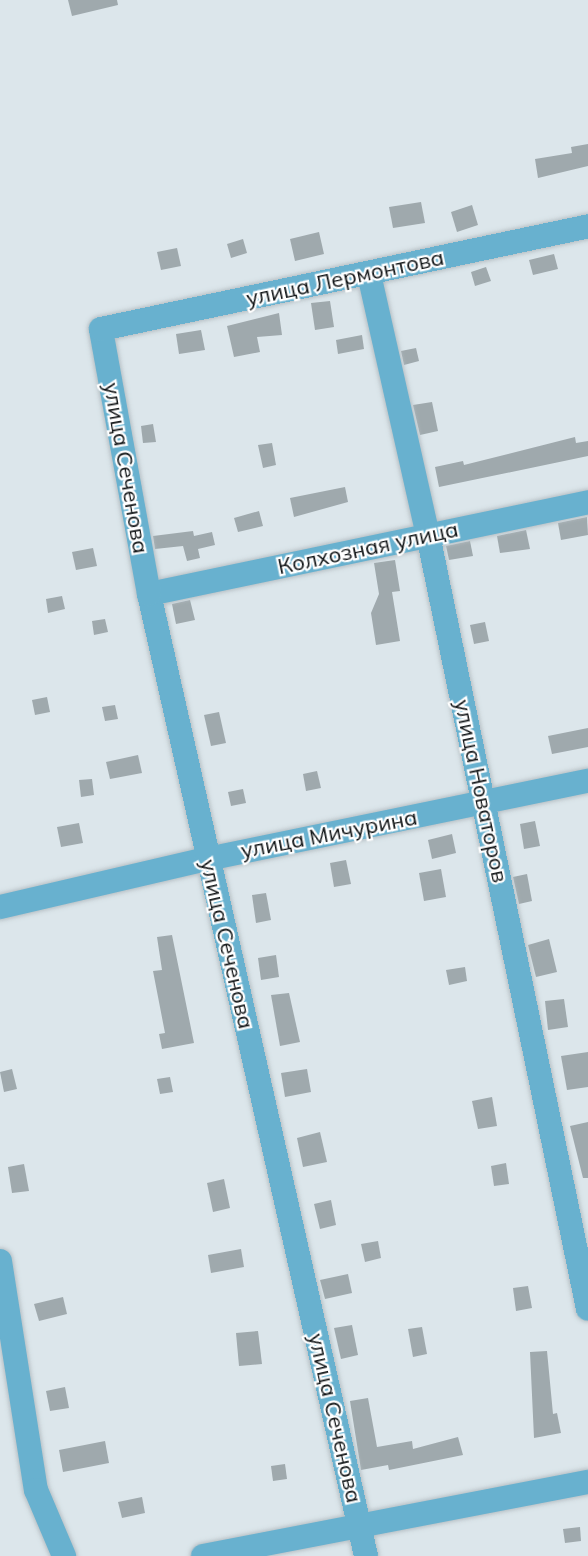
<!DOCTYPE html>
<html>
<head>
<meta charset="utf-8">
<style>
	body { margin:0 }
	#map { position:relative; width:588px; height:1556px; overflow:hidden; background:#dce6eb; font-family:Mulish,sans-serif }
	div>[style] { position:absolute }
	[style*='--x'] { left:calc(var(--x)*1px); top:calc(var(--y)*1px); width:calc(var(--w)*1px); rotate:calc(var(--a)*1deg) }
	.building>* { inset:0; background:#9fa9ad }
	.roads { filter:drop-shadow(0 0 2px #b7c0c5) drop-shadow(0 0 2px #b7c0c5) }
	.minor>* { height:24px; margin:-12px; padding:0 12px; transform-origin:12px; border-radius:12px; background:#68b1cf }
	span { translate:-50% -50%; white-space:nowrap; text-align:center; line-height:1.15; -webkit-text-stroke:4.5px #fff; paint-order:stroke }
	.street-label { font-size:22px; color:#111517 }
</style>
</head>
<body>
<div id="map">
	<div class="building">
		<div style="clip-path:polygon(68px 0,117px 0,118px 5px,72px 16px)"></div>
		<div style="clip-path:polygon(588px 144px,588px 166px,538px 178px,535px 159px,572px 153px,571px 147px)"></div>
		<div style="clip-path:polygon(421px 202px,425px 223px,393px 228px,389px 207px)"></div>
		<div style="clip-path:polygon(472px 205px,478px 225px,457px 232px,451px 212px)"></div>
		<div style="clip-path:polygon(319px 232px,324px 254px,295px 261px,290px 239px)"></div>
		<div style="clip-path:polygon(243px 239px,247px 253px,231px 258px,227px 244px)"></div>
		<div style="clip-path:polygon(177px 248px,181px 266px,161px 270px,157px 252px)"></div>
		<div style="clip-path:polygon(554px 254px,558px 269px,533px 275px,529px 260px)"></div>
		<div style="clip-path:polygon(486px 267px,491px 281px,475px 286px,471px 272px)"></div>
		<div style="clip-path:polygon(330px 301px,334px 327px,315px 330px,311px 303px)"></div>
		<div style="clip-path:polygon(279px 313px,282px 335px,257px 337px,260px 352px,234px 357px,227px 326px)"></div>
		<div style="clip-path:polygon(201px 330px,205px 350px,179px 354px,176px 334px)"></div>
		<div style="clip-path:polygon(362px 335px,364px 349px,338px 354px,336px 340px)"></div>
		<div style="clip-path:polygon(416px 348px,419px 361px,404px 365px,401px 351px)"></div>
		<div style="clip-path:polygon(432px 402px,438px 431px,420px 435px,413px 405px)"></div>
		<div style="clip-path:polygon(153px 424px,156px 442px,143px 443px,141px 426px)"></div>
		<div style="clip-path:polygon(575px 437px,576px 443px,588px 441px,588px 456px,439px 487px,435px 467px,463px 461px,464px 465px)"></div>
		<div style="clip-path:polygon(272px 443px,276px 465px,263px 468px,258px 445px)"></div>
		<div style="clip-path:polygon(345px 487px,348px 502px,294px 517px,290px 498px)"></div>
		<div style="clip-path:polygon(259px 511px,263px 526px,238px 532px,234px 518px)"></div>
		<div style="clip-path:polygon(587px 517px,588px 535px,561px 540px,558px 523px)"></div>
		<div style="clip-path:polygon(526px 530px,530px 549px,500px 553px,497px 536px)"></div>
		<div style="clip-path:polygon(193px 531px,194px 536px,212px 532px,215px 545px,198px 549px,200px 558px,187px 561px,183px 546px,155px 549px,153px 536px)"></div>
		<div style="clip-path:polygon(470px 541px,473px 556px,449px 560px,446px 546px)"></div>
		<div style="clip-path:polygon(93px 548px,97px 566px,76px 570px,72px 552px)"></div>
		<div style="clip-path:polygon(395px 560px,400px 591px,392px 592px,400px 641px,376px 645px,371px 613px,379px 594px,374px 563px)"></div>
		<div style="clip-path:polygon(62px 596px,65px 609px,48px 613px,46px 599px)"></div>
		<div style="clip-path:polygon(190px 600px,195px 620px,176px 624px,172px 604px)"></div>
		<div style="clip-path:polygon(105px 619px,108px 632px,94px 635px,92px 621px)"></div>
		<div style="clip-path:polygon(485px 622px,489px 641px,474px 644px,470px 625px)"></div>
		<div style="clip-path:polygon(47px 697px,50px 712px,35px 715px,32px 700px)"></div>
		<div style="clip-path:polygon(115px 705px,118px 719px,105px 721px,102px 707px)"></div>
		<div style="clip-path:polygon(219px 712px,226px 743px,211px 746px,204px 715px)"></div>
		<div style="clip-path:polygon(588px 728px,588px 747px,552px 754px,548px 736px)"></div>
		<div style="clip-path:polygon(138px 755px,142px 773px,110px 779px,106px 762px)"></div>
		<div style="clip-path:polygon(317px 771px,321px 788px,306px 791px,303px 774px)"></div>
		<div style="clip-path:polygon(92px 779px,94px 795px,81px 797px,79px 780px)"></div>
		<div style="clip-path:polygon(243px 789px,246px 803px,231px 806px,228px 792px)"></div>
		<div style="clip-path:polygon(535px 821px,540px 846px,524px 849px,520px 824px)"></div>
		<div style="clip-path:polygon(79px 823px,83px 843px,61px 847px,57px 827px)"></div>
		<div style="clip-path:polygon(452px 834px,456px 853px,432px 859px,428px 840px)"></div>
		<div style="clip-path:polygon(346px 860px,351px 884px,334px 887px,330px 863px)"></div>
		<div style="clip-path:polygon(441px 869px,446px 897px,424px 901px,419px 873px)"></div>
		<div style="clip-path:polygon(527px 874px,532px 901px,519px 904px,513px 877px)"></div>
		<div style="clip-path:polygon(266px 893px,271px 920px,256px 923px,252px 895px)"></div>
		<div style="clip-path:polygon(172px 935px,194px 1043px,162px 1049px,159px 1034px,165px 1033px,153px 971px,162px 970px,157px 937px)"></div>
		<div style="clip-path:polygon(549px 939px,557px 972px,536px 977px,528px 945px)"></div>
		<div style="clip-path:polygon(276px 955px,279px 977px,261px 980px,258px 958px)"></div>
		<div style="clip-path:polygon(465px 967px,467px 981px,449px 985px,446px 970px)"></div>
		<div style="clip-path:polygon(289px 993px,300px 1042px,280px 1046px,271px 995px)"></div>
		<div style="clip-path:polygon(564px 999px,568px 1027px,548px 1030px,545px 1001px)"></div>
		<div style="clip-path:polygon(588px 1052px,588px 1087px,567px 1090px,561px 1056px)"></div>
		<div style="clip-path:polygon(12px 1069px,17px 1089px,4px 1092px,0 1072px)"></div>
		<div style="clip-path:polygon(307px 1069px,311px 1092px,285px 1097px,281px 1073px)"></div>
		<div style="clip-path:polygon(170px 1077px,173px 1092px,160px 1094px,157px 1079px)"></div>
		<div style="clip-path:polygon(492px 1097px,497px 1126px,478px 1129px,472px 1101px)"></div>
		<div style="clip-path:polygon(588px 1122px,588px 1178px,583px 1178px,570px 1126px)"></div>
		<div style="clip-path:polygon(320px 1132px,327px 1162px,303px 1167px,297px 1138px)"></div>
		<div style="clip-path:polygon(506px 1163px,509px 1184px,494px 1186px,491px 1166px)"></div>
		<div style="clip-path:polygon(24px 1164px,29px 1191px,12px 1193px,8px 1167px)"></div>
		<div style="clip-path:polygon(224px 1179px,230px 1208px,213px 1212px,207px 1183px)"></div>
		<div style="clip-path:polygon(331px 1200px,336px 1225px,320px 1229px,314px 1204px)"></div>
		<div style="clip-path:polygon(378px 1241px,381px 1258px,365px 1262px,361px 1244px)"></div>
		<div style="clip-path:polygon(241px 1249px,244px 1267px,211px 1273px,208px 1255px)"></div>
		<div style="clip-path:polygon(348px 1274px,352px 1293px,325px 1299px,320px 1280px)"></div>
		<div style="clip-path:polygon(528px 1286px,532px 1308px,516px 1311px,513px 1288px)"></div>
		<div style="clip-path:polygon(63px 1297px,67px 1314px,39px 1321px,34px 1304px)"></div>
		<div style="clip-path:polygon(352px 1325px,358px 1355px,341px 1359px,334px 1328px)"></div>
		<div style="clip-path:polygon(422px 1327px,427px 1354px,413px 1357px,408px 1329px)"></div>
		<div style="clip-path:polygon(258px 1331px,262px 1364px,239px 1366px,236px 1333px)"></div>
		<div style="clip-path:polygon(547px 1351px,553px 1414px,557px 1413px,561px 1433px,534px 1438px,530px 1352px)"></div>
		<div style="clip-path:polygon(65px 1387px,69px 1408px,50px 1411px,46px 1391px)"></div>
		<div style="clip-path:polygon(368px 1398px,377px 1447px,412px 1441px,413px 1449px,458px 1437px,463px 1455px,389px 1470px,388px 1465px,361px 1470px,350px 1401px)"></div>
		<div style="clip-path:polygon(105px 1441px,109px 1463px,63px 1472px,59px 1450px)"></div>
		<div style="clip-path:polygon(285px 1464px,287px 1479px,273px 1481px,271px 1466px)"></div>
		<div style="clip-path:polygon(142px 1497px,145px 1513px,122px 1518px,118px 1502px)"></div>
		<div style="clip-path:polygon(580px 1527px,581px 1541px,565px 1543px,563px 1529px)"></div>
	</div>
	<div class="roads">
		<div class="minor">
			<div style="--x:369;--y:274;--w:268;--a:77.3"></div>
			<div style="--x:428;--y:535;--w:790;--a:78.32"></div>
			<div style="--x:149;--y:594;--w:449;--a:-11.8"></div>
			<div style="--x:0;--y:907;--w:212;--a:-13.1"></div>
			<div style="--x:207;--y:859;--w:389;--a:-11.6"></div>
			<div style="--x:0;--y:1261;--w:232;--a:81.1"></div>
			<div style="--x:36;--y:1490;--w:72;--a:67"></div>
			<div style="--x:203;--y:1556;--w:392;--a:-10.9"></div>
			<div style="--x:366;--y:1556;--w:986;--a:-102.71"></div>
			<div style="--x:149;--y:594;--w:269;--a:-100.3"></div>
			<div style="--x:101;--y:329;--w:498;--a:-11.9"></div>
		</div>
	</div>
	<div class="street-label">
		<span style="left:345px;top:278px;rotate:-12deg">улица Лермонтова</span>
		<span style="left:126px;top:468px;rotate:80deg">улица Сеченова</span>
		<span style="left:368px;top:548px;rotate:-12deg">Колхозная улица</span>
		<span style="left:481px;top:791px;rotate:78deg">улица Новаторов</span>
		<span style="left:329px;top:834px;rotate:-11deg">улица Мичурина</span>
		<span style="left:227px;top:944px;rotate:77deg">улица Сеченова</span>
		<span style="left:335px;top:1418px;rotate:77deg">улица Сеченова</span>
	</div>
</div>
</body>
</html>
